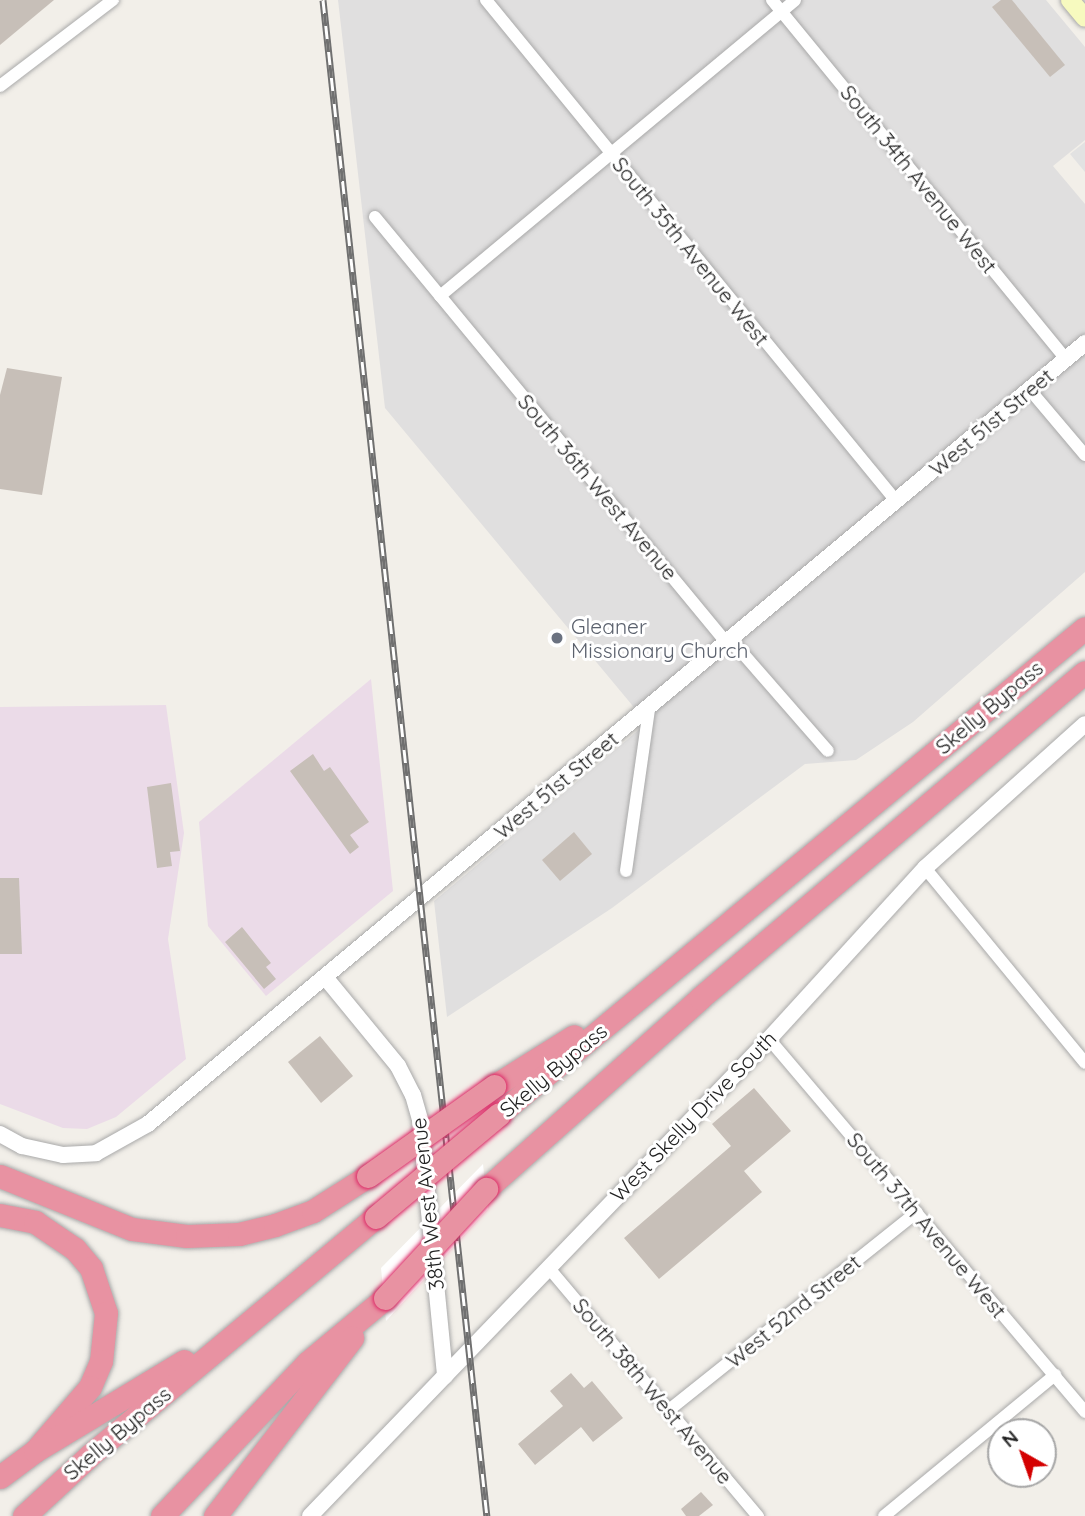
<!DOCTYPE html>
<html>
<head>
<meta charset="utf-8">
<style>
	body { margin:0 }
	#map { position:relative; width:1085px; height:1516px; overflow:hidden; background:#f2efe9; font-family:Quicksand,sans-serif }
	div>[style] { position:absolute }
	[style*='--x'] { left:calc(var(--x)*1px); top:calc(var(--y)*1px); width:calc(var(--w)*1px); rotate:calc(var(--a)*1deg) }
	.residential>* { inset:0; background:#e0dfdf }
	.industrial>* { inset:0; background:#ebdbe8 }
	.parking>* { inset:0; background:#e2e2e2 }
	.pier>* { inset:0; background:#fff }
	.building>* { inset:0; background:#c7bfb8 }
	.roads { filter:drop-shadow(0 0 2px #a9a9a9) drop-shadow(0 0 2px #a9a9a9) }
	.minor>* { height:12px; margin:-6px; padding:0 6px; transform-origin:6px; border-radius:6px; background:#fff }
	.tertiary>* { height:16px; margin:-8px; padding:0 8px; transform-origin:8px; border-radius:8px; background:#fff }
	.secondary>* { height:18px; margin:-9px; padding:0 9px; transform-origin:9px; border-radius:9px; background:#f7fabf }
	.motorway>* { height:23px; margin:-11.5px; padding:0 11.5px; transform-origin:11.5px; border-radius:11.5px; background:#e892a2 }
	.rail>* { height:7px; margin-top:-3.5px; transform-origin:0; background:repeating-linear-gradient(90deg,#fff 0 13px,#707070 0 26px); box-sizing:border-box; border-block:2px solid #707070 }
	.bridges { filter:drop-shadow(0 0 2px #dc2a67) drop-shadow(0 0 2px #dc2a67) }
	.motorway-bridge>* { height:23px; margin:-11.5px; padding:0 11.5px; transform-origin:11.5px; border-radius:11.5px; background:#e892a2 }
	.dots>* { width:19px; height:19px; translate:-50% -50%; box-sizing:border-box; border:4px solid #fff; border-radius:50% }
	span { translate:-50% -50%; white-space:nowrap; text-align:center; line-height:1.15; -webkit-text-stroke:6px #fff; paint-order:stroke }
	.street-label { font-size:21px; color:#222 }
	.worship-label { font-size:21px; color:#5b616d }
	.left { translate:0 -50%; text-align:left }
	.north { position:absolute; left:987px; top:1418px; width:70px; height:70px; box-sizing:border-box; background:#fff; border:2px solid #a7a7a7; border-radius:50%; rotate:320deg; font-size:19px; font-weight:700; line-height:28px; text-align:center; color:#222 }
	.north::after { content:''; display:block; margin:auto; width:24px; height:32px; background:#d40000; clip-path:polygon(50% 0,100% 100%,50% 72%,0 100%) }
</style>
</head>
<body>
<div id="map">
	<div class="residential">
		<div style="clip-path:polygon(338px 0,1046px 0,1085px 47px,1085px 140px,1053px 166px,1085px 204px,1085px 572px,913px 722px,856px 760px,805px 764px,612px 908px,447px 1017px,434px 901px,647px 723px,385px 408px)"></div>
	</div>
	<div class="industrial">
		<div style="clip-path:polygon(371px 679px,393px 891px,266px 996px,208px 926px,199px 822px)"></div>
		<div style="clip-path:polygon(166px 705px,184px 833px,168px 939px,186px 1059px,116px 1117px,87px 1129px,63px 1128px,0 1104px,0 707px)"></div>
	</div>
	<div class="parking">
		<div style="clip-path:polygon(1085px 142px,1085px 172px,1070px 154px)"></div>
	</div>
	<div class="pier">
		<div style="clip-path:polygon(483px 1164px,488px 1209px,386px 1321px,381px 1268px)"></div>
	</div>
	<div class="building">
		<div style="clip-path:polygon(0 0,54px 0,0 45px)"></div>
		<div style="clip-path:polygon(1001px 0,1012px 0,1065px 65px,1050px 77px,992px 7px)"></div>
		<div style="clip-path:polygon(7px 368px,62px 377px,42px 495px,0 489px,0 395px)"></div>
		<div style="clip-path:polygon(313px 754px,324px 771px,330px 767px,369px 822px,350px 835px,359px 847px,350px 854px,290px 771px)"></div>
		<div style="clip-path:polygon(171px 783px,180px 851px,170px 852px,172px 866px,157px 868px,147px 787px)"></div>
		<div style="clip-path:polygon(574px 832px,592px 854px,560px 881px,542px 860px)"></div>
		<div style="clip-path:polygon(0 878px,19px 878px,22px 954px,0 954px)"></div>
		<div style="clip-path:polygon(242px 927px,271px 963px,266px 967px,276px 979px,264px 989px,225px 942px)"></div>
		<div style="clip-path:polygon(320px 1036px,353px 1076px,321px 1103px,288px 1062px)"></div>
		<div style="clip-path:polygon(754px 1088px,791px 1131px,744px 1171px,762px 1192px,659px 1279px,624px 1238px,731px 1146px,712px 1124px)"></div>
		<div style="clip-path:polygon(571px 1373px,584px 1388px,592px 1381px,623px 1418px,593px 1442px,581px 1427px,535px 1465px,518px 1444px,563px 1406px,550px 1391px)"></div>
		<div style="clip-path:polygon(701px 1492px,713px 1505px,699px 1516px,686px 1516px,681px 1509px)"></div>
	</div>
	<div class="roads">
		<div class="minor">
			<div style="--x:486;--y:0;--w:647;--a:50.7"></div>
			<div style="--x:772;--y:0;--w:464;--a:50.7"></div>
			<div style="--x:0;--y:86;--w:142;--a:-37.3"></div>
			<div style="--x:375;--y:217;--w:550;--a:50.46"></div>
			<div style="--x:725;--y:641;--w:16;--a:30"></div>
			<div style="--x:739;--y:649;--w:135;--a:48.9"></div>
			<div style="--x:440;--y:296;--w:462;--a:-39.8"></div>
			<div style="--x:1030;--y:390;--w:85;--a:49.8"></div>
			<div style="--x:925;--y:868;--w:252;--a:50.6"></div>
			<div style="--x:626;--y:871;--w:164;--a:-81.9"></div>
			<div style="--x:769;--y:1039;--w:489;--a:49.7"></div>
			<div style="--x:548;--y:1267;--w:326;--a:49.9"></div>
			<div style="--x:669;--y:1410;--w:317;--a:-38.6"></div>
			<div style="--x:884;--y:1516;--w:222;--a:-39.5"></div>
		</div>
		<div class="tertiary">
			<div style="--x:325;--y:977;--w:115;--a:50.6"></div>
			<div style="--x:398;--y:1066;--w:33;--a:63"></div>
			<div style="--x:413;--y:1095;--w:26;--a:74"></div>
			<div style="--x:420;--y:1120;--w:257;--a:84.4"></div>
			<div style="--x:0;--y:1134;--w:25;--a:29"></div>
			<div style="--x:22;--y:1146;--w:42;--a:12.4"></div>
			<div style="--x:63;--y:1155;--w:33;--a:-3"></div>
			<div style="--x:96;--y:1153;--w:60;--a:-29.1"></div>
			<div style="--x:148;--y:1124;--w:1220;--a:-39.81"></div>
			<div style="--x:310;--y:1516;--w:662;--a:-46.1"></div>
			<div style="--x:769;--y:1039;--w:231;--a:-47.6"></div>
			<div style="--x:925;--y:868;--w:215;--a:-42"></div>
		</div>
		<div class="secondary">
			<div style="--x:1070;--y:0;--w:23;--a:50"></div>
		</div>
		<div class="motorway">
			<div style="--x:494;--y:1086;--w:94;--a:-32"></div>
			<div style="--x:499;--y:1114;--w:761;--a:-39.67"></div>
			<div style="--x:0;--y:1176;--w:142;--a:21.9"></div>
			<div style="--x:132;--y:1229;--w:55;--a:7.3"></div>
			<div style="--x:187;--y:1236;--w:52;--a:-2.2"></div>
			<div style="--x:239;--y:1234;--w:37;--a:-14"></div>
			<div style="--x:275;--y:1225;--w:40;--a:-20.2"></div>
			<div style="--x:313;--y:1211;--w:65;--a:-32.5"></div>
			<div style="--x:486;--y:1189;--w:287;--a:-41.7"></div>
			<div style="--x:700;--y:998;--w:504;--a:-40.26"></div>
			<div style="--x:0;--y:1215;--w:36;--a:11"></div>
			<div style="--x:35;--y:1222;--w:48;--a:34"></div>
			<div style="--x:75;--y:1249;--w:25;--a:50"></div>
			<div style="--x:91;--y:1268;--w:47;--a:71.6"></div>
			<div style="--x:106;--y:1313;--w:48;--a:95.9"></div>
			<div style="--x:101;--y:1361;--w:28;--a:113"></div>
			<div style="--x:90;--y:1387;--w:84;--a:130.7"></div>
			<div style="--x:0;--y:1477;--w:44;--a:-36.6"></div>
			<div style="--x:35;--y:1451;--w:174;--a:-31.1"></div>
			<div style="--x:24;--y:1516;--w:90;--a:-42.7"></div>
			<div style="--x:90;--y:1455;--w:372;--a:-39.8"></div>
			<div style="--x:162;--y:1516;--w:212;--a:-46.5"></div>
			<div style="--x:308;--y:1362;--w:100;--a:-39.7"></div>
			<div style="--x:215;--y:1516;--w:225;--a:-52.4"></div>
		</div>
	</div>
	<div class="rail">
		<div style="--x:323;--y:0;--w:1525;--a:83.83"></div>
	</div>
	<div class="bridges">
		<div class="motorway-bridge">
			<div style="--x:368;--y:1176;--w:155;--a:-35.5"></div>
			<div style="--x:376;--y:1217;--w:160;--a:-39.9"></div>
			<div style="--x:385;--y:1298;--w:149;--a:-47.2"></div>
		</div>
	</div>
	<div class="dots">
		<div style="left:557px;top:638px;background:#6b7280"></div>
	</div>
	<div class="street-label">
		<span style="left:919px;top:179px;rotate:51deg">South 34th Avenue West</span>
		<span style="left:691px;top:251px;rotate:51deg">South 35th Avenue West</span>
		<span style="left:991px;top:422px;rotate:-40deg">West 51st Street</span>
		<span style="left:598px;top:487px;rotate:50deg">South 36th West Avenue</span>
		<span style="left:989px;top:707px;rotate:-40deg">Skelly Bypass</span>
		<span style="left:556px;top:785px;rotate:-40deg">West 51st Street</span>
		<span style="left:553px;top:1070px;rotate:-40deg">Skelly Bypass</span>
		<span style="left:693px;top:1116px;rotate:-46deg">West Skelly Drive South</span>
		<span style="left:427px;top:1204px;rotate:-96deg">38th West Avenue</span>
		<span style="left:927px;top:1225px;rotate:50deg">South 37th Avenue West</span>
		<span style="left:793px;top:1311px;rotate:-39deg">West 52nd Street</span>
		<span style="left:653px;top:1391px;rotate:50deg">South 38th West Avenue</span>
		<span style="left:117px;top:1433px;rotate:-40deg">Skelly Bypass</span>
	</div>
	<div class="worship-label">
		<span class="left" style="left:571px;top:638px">Gleaner<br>Missionary Church</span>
	</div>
	<div class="north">N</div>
</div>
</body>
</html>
